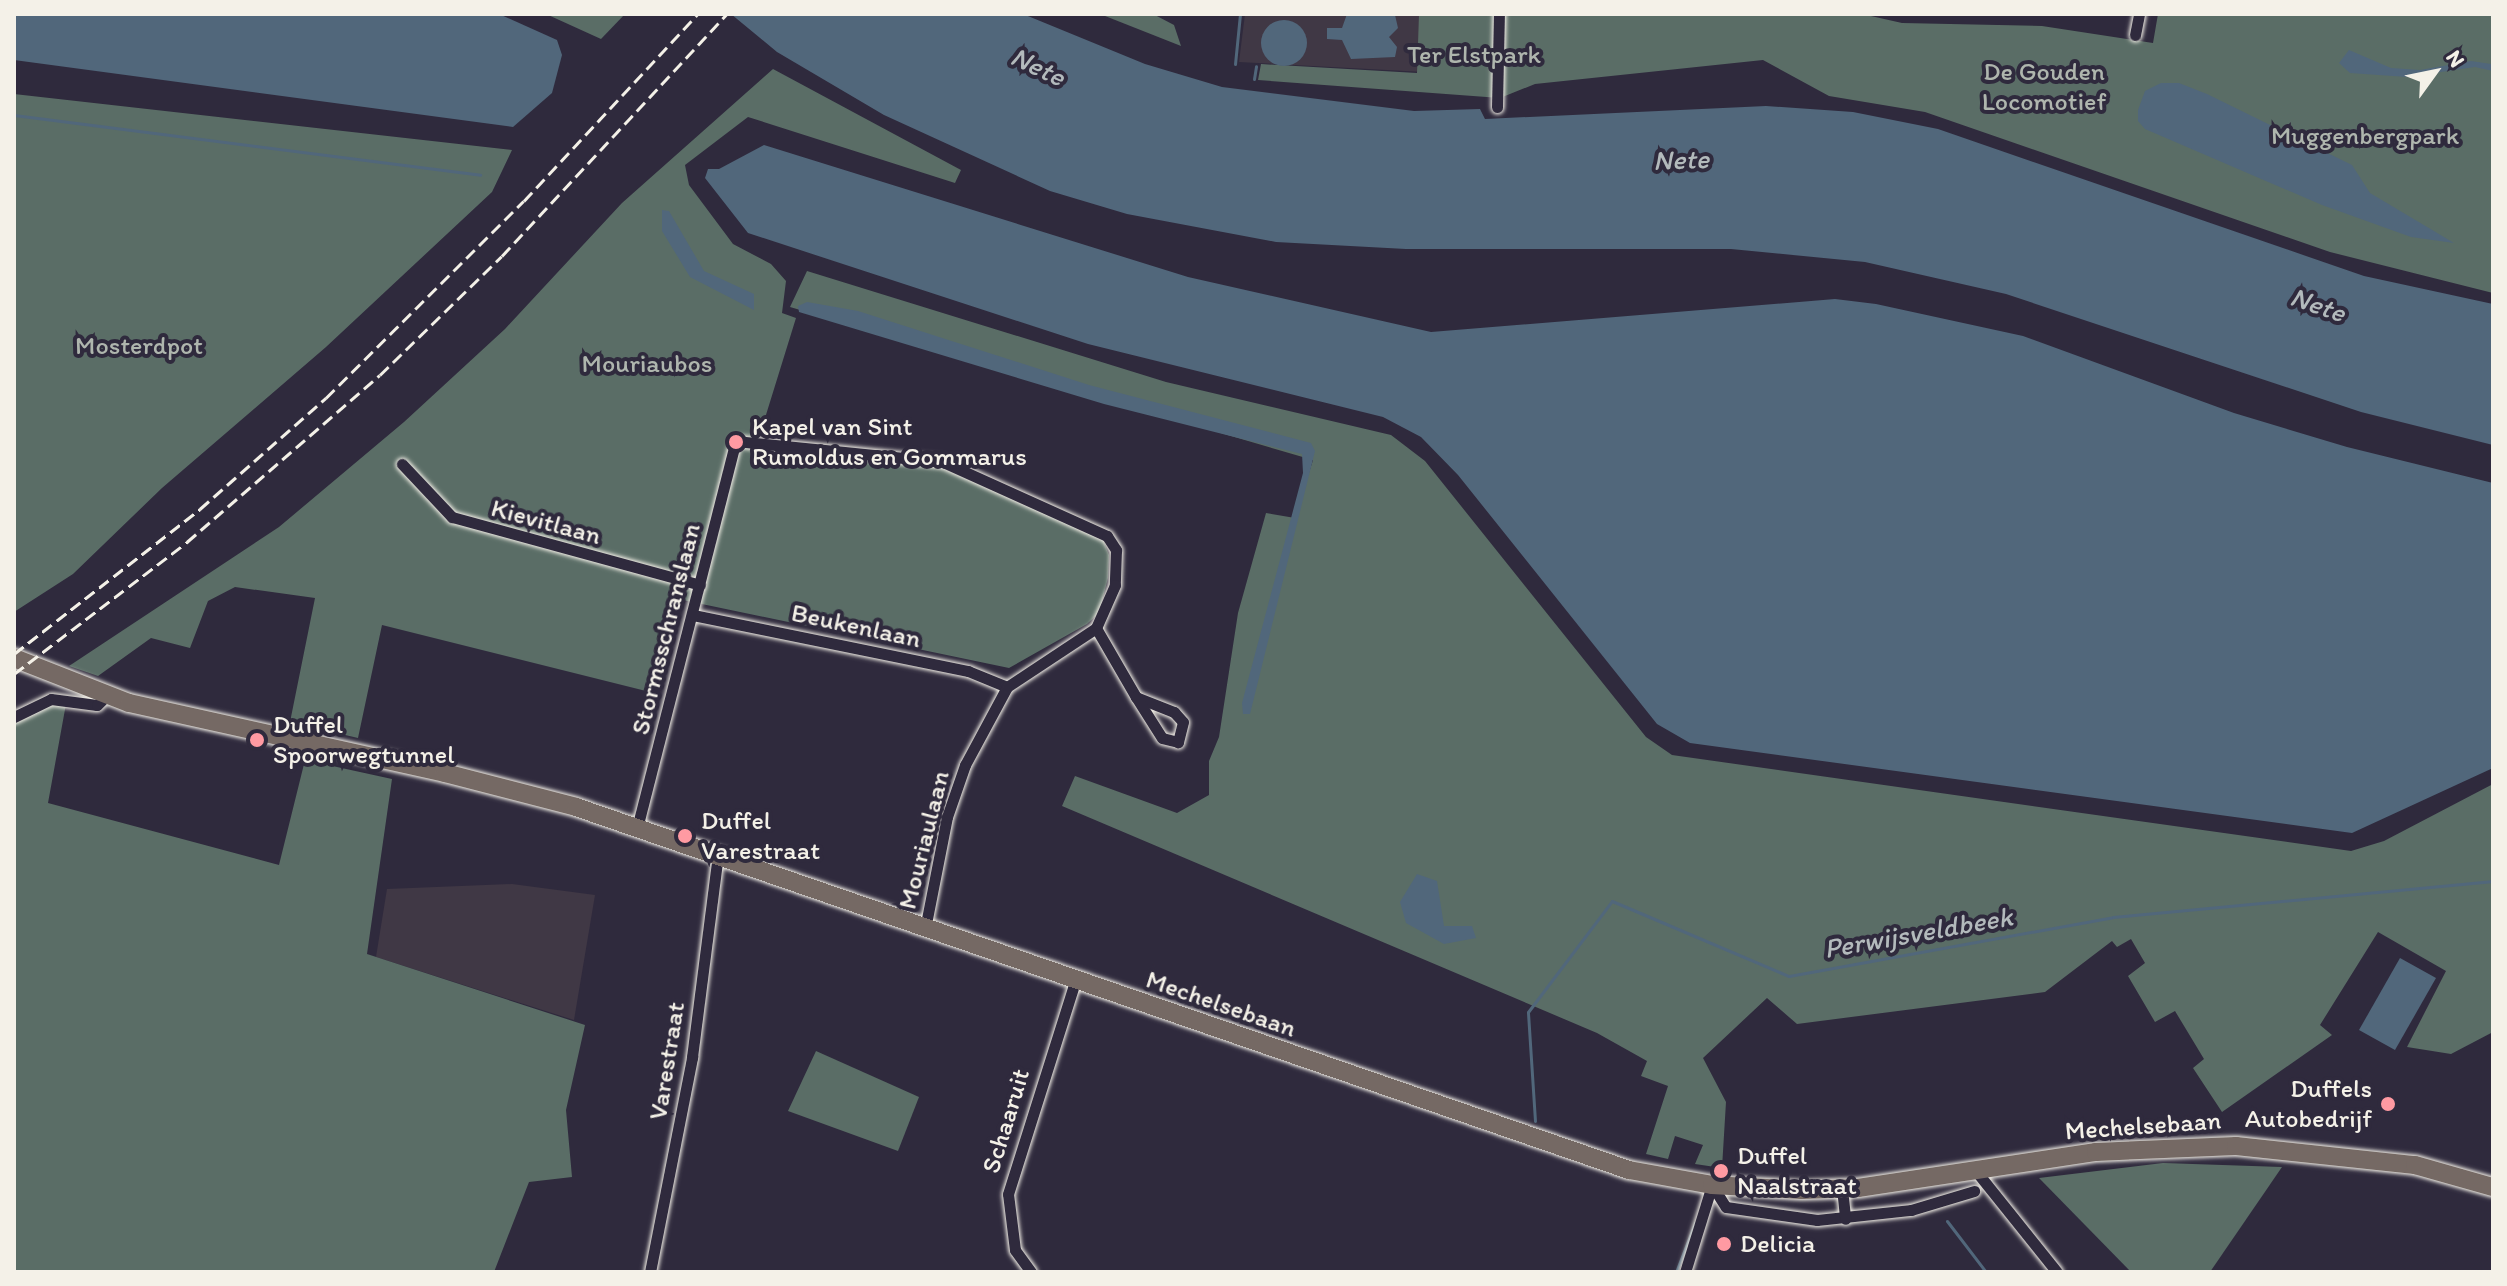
<!DOCTYPE html>
<html>
<head>
<meta charset="utf-8">
<style>
	body { margin:0 }
	#map { position:relative; width:2507px; height:1286px; overflow:hidden; background:#2f2a3d; font-family:Itim,sans-serif }
	div>[style] { position:absolute }
	[style*='--x'] { left:calc(var(--x)*1px); top:calc(var(--y)*1px); width:calc(var(--w)*1px); rotate:calc(var(--a)*1deg) }
	.built>* { inset:0; background:#403845 }
	.green>* { inset:0; background:#5a6d66 }
	.water>* { inset:0; background:#51677b }
	.round { border-radius:50% }
	.stream>* { height:3px; margin:-1.5px; padding:0 1.5px; transform-origin:1.5px; border-radius:1.5px; background:#51677b }
	.roads { filter:drop-shadow(0 0 2px #f4f1e8) drop-shadow(0 0 2px #f4f1e8) }
	.street>* { height:11px; margin:-5.5px; padding:0 5.5px; transform-origin:5.5px; border-radius:5.5px; background:#2f2a3d }
	.primary>* { height:18px; margin:-9px; padding:0 9px; transform-origin:9px; border-radius:9px; background:#756964 }
	.rail>* { height:3px; margin-top:-1.5px; transform-origin:0; background:repeating-linear-gradient(90deg,#f4f1e8 0 12px,transparent 0 18px) }
	.dots>* { width:22px; height:22px; translate:-50% -50%; box-sizing:border-box; border:4px solid #2f2a3d; border-radius:50% }
	span { translate:-50% -50%; white-space:nowrap; text-align:center; line-height:1.15; -webkit-text-stroke:8px #2f2a3d; paint-order:stroke }
	.park-label { font-size:26px; color:#afb6ae }
	.poi-label { font-size:26px; color:#f4f1e8 }
	.left { translate:0 -50%; text-align:left }
	.right { translate:-100% -50%; text-align:right }
	.street-label { font-size:26px; color:#f4f1e8 }
	.water-label { font-size:28px; color:#b3babc; font-style:italic }
	.frame { position:absolute; inset:0; border:16px solid #f4f1e8; pointer-events:none }
	.north { position:absolute; left:2395px; top:32px; width:80px; height:80px; -webkit-text-stroke:6px #2f2a3d; paint-order:stroke; rotate:57deg; font-size:22px; font-weight:700; line-height:32px; text-align:center; color:#f4f1e8 }
	.north::after { content:''; display:block; margin:auto; width:28px; height:36px; background:#f4f1e8; clip-path:polygon(50% 0,100% 100%,50% 72%,0 100%) }
</style>
</head>
<body>
<div id="map">
	<div class="built">
		<div style="clip-path:polygon(1245px 14px,1425px 14px,1424px 72px,1239px 62px)"></div>
		<div style="clip-path:polygon(512px 884px,595px 895px,574px 1020px,376px 957px,387px 889px)"></div>
	</div>
	<div class="green">
		<div style="clip-path:polygon(546px 14px,625px 14px,601px 39px)"></div>
		<div style="clip-path:polygon(1100px 14px,1153px 14px,1174px 25px,1181px 46px)"></div>
		<div style="clip-path:polygon(1419px 14px,1862px 14px,1902px 23px,2042px 26px,2153px 43px,2158px 14px,2493px 14px,2493px 293px,2330px 252px,1925px 112px,1829px 96px,1763px 60px,1535px 84px,1500px 98px,1258px 80px,1261px 64px,1417px 73px)"></div>
		<div style="clip-path:polygon(773px 69px,961px 170px,955px 183px,748px 117px,685px 165px,689px 185px,733px 244px,771px 264px,786px 281px,782px 313px,796px 318px,756px 447px,935px 465px,1103px 540px,1109px 555px,1108px 578px,1099px 613px,1087px 624px,1009px 668px,673px 598px,650px 692px,382px 625px,358px 738px,290px 722px,315px 598px,235px 587px,208px 601px,190px 648px,151px 638px,98px 676px,69px 666px,279px 527px,404px 422px,505px 329px,622px 203px)"></div>
		<div style="clip-path:polygon(14px 94px,512px 150px,492px 192px,326px 347px,162px 488px,73px 574px,14px 612px)"></div>
		<div style="clip-path:polygon(807px 271px,1166px 382px,1391px 435px,1425px 461px,1646px 737px,1672px 755px,2351px 851px,2384px 841px,2493px 784px,2493px 1032px,2451px 1054px,2407px 1047px,2446px 971px,2378px 932px,2320px 1025px,2332px 1035px,2222px 1112px,2193px 1068px,2204px 1059px,2175px 1011px,2155px 1022px,2128px 976px,2145px 963px,2131px 939px,2117px 947px,2112px 941px,2045px 992px,1797px 1024px,1767px 998px,1703px 1058px,1726px 1102px,1722px 1168px,1695px 1164px,1703px 1145px,1675px 1136px,1668px 1159px,1646px 1154px,1668px 1086px,1641px 1076px,1647px 1061px,1597px 1033px,1062px 806px,1075px 776px,1177px 813px,1209px 795px,1209px 761px,1219px 737px,1238px 613px,1266px 513px,1295px 518px,1313px 460px,790px 307px)"></div>
		<div style="clip-path:polygon(66px 704px,48px 803px,279px 865px,305px 760px,392px 779px,367px 954px,585px 1025px,566px 1110px,572px 1177px,529px 1182px,494px 1272px,14px 1272px,14px 722px,47px 705px)"></div>
		<div style="clip-path:polygon(816px 1051px,919px 1097px,898px 1151px,788px 1111px)"></div>
		<div style="clip-path:polygon(2163px 1163px,2282px 1167px,2210px 1272px,2131px 1272px,2039px 1178px)"></div>
	</div>
	<div class="water">
		<div style="clip-path:polygon(14px 14px,499px 14px,557px 40px,562px 55px,552px 93px,513px 127px,14px 60px)"></div>
		<div style="clip-path:polygon(731px 14px,1023px 14px,1145px 64px,1222px 87px,1414px 111px,1480px 109px,1485px 119px,1766px 106px,1853px 112px,1938px 129px,2364px 276px,2493px 304px,2493px 445px,2361px 412px,2006px 294px,1865px 262px,1731px 249px,1406px 249px,1276px 242px,1127px 214px,1050px 191px,884px 115px,777px 52px)"></div>
		<div style="clip-path:polygon(1347px 14px,1395px 15px,1398px 28px,1389px 37px,1397px 47px,1395px 57px,1351px 59px,1342px 40px,1327px 39px,1327px 28px,1342px 28px)"></div>
		<div class="round" style="left:1261px;top:20px;width:46px;height:46px"></div>
		<div style="clip-path:polygon(2349px 50px,2391px 68px,2420px 70px,2471px 61px,2491px 64px,2493px 71px,2475px 67px,2407px 77px,2350px 73px,2339px 63px)"></div>
		<div style="clip-path:polygon(2161px 83px,2179px 83px,2207px 94px,2352px 165px,2370px 193px,2454px 243px,2411px 237px,2322px 205px,2145px 129px,2138px 121px,2138px 110px,2145px 91px)"></div>
		<div style="clip-path:polygon(764px 145px,1188px 277px,1431px 332px,1835px 299px,1876px 304px,2023px 336px,2234px 413px,2347px 447px,2493px 483px,2493px 768px,2352px 833px,1690px 743px,1657px 724px,1458px 475px,1421px 437px,1383px 417px,1088px 344px,748px 233px,705px 178px,708px 169px,719px 169px)"></div>
		<div style="clip-path:polygon(662px 210px,669px 211px,704px 271px,754px 294px,754px 310px,690px 277px,662px 231px)"></div>
		<div style="clip-path:polygon(807px 302px,858px 311px,1089px 385px,1311px 443px,1315px 451px,1250px 714px,1243px 714px,1242px 703px,1303px 473px,1302px 454px,1104px 404px,799px 312px,798px 306px)"></div>
		<div style="clip-path:polygon(1417px 874px,1437px 881px,1444px 926px,1472px 926px,1476px 938px,1444px 944px,1406px 923px,1400px 902px)"></div>
		<div style="clip-path:polygon(2400px 958px,2436px 978px,2395px 1050px,2359px 1030px)"></div>
	</div>
	<div class="stream">
		<div style="--x:1235;--y:64;--w:50;--a:-84.3"></div>
		<div style="--x:1254;--y:79;--w:13;--a:-81"></div>
		<div style="--x:14;--y:115;--w:470;--a:7.3"></div>
		<div style="--x:1535;--y:1121;--w:109;--a:-93.7"></div>
		<div style="--x:1528;--y:1012;--w:139;--a:-52.9"></div>
		<div style="--x:1612;--y:901;--w:192;--a:23"></div>
		<div style="--x:1789;--y:976;--w:329;--a:-10.3"></div>
		<div style="--x:2113;--y:917;--w:382;--a:-5.4"></div>
		<div style="--x:1947;--y:1221;--w:64;--a:52.6"></div>
		<div style="--x:1676;--y:1272;--w:53;--a:-68.8"></div>
	</div>
	<div class="roads">
		<div class="street">
			<div style="--x:2135;--y:35;--w:21;--a:-79"></div>
			<div style="--x:1497;--y:107;--w:93;--a:-88.8"></div>
			<div style="--x:402;--y:464;--w:73;--a:46.7"></div>
			<div style="--x:452;--y:517;--w:257;--a:15.3"></div>
			<div style="--x:693;--y:615;--w:281;--a:11.5"></div>
			<div style="--x:968;--y:671;--w:42;--a:22.3"></div>
			<div style="--x:14;--y:717;--w:41;--a:-25.9"></div>
			<div style="--x:51;--y:699;--w:46;--a:7.4"></div>
			<div style="--x:97;--y:705;--w:13;--a:-45"></div>
			<div style="--x:637;--y:828;--w:399;--a:-75.7"></div>
			<div style="--x:736;--y:441;--w:208;--a:5.8"></div>
			<div style="--x:943;--y:462;--w:180;--a:24.3"></div>
			<div style="--x:1107;--y:536;--w:17;--a:57"></div>
			<div style="--x:1116;--y:550;--w:35;--a:92"></div>
			<div style="--x:1115;--y:585;--w:47;--a:113.8"></div>
			<div style="--x:1096;--y:628;--w:80;--a:59.9"></div>
			<div style="--x:1136;--y:697;--w:41;--a:21.5"></div>
			<div style="--x:1174;--y:712;--w:13;--a:48"></div>
			<div style="--x:1183;--y:722;--w:21;--a:104"></div>
			<div style="--x:1178;--y:742;--w:16;--a:-166"></div>
			<div style="--x:1162;--y:738;--w:49;--a:-122.4"></div>
			<div style="--x:925;--y:929;--w:114;--a:-78.9"></div>
			<div style="--x:947;--y:817;--w:55;--a:-70.9"></div>
			<div style="--x:965;--y:765;--w:89;--a:-61.7"></div>
			<div style="--x:1007;--y:687;--w:107;--a:-33.5"></div>
			<div style="--x:1976;--y:1171;--w:129;--a:51.3"></div>
			<div style="--x:1712;--y:1185;--w:26;--a:58"></div>
			<div style="--x:1726;--y:1207;--w:92;--a:8.1"></div>
			<div style="--x:1817;--y:1220;--w:95;--a:-6.1"></div>
			<div style="--x:1911;--y:1210;--w:66;--a:-16.8"></div>
			<div style="--x:1842;--y:1188;--w:31;--a:84"></div>
			<div style="--x:650;--y:1272;--w:219;--a:-78.9"></div>
			<div style="--x:692;--y:1057;--w:204;--a:-82.7"></div>
			<div style="--x:1031;--y:1272;--w:27;--a:-126"></div>
			<div style="--x:1015;--y:1250;--w:56;--a:-97.1"></div>
			<div style="--x:1008;--y:1194;--w:223;--a:-72.5"></div>
			<div style="--x:1685;--y:1272;--w:91;--a:-72.8"></div>
		</div>
		<div class="primary">
			<div style="--x:14;--y:658;--w:123;--a:21.4"></div>
			<div style="--x:129;--y:703;--w:324;--a:12.5"></div>
			<div style="--x:445;--y:773;--w:135;--a:14.5"></div>
			<div style="--x:576;--y:807;--w:1114;--a:19.02"></div>
			<div style="--x:1629;--y:1170;--w:84;--a:10.2"></div>
			<div style="--x:1712;--y:1185;--w:90;--a:3.2"></div>
			<div style="--x:1802;--y:1190;--w:56;--a:-2"></div>
			<div style="--x:1858;--y:1188;--w:241;--a:-8.6"></div>
			<div style="--x:2096;--y:1152;--w:140;--a:-2.5"></div>
			<div style="--x:2236;--y:1146;--w:180;--a:6.1"></div>
			<div style="--x:2415;--y:1165;--w:81;--a:15.8"></div>
		</div>
	</div>
	<div class="rail">
		<div style="--x:14;--y:654;--w:236;--a:-37.9"></div>
		<div style="--x:200;--y:509;--w:168;--a:-41.4"></div>
		<div style="--x:326;--y:398;--w:279;--a:-44.9"></div>
		<div style="--x:524;--y:201;--w:255;--a:-47.1"></div>
		<div style="--x:14;--y:674;--w:218;--a:-37.3"></div>
		<div style="--x:187;--y:542;--w:255;--a:-40.9"></div>
		<div style="--x:380;--y:375;--w:170;--a:-44.3"></div>
		<div style="--x:502;--y:256;--w:330;--a:-47.1"></div>
	</div>
	<div class="dots">
		<div style="left:736px;top:442px;background:#ff9aa2"></div>
		<div style="left:257px;top:740px;background:#ff9aa2"></div>
		<div style="left:685px;top:836px;background:#ff9aa2"></div>
		<div style="left:2388px;top:1104px;background:#ff9aa2"></div>
		<div style="left:1721px;top:1171px;background:#ff9aa2"></div>
		<div style="left:1724px;top:1244px;background:#ff9aa2"></div>
	</div>
	<div class="park-label">
		<span style="left:1474px;top:55px">Ter Elstpark</span>
		<span style="left:2044px;top:87px">De Gouden<br>Locomotief</span>
		<span style="left:2365px;top:136px">Muggenbergpark</span>
		<span style="left:139px;top:346px">Mosterdpot</span>
		<span style="left:647px;top:364px">Mouriaubos</span>
	</div>
	<div class="poi-label">
		<span class="left" style="left:752px;top:442px">Kapel van Sint<br>Rumoldus en Gommarus</span>
		<span class="left" style="left:273px;top:740px">Duffel<br>Spoorwegtunnel</span>
		<span class="left" style="left:701px;top:836px">Duffel<br>Varestraat</span>
		<span class="right" style="left:2372px;top:1104px">Duffels<br>Autobedrijf</span>
		<span class="left" style="left:1737px;top:1171px">Duffel<br>Naalstraat</span>
		<span class="left" style="left:1740px;top:1244px">Delicia</span>
	</div>
	<div class="street-label">
		<span style="left:546px;top:522px;rotate:15deg">Kievitlaan</span>
		<span style="left:856px;top:626px;rotate:12deg">Beukenlaan</span>
		<span style="left:666px;top:629px;rotate:-76deg">Stormsschranslaan</span>
		<span style="left:924px;top:840px;rotate:-76deg">Mouriaulaan</span>
		<span style="left:1221px;top:1004px;rotate:19deg">Mechelsebaan</span>
		<span style="left:667px;top:1061px;rotate:-81deg">Varestraat</span>
		<span style="left:1006px;top:1121px;rotate:-73deg">Schaaruit</span>
		<span style="left:2143px;top:1126px;rotate:-4deg">Mechelsebaan</span>
	</div>
	<div class="water-label">
		<span style="left:1038px;top:66px;rotate:25deg">Nete</span>
		<span style="left:1681px;top:159px;rotate:-2deg">Nete</span>
		<span style="left:2318px;top:304px;rotate:19deg">Nete</span>
		<span style="left:1918px;top:932px;rotate:-10deg">Perwijsveldbeek</span>
	</div>
	<div class="frame"></div>
	<div class="north">N</div>
</div>
</body>
</html>
